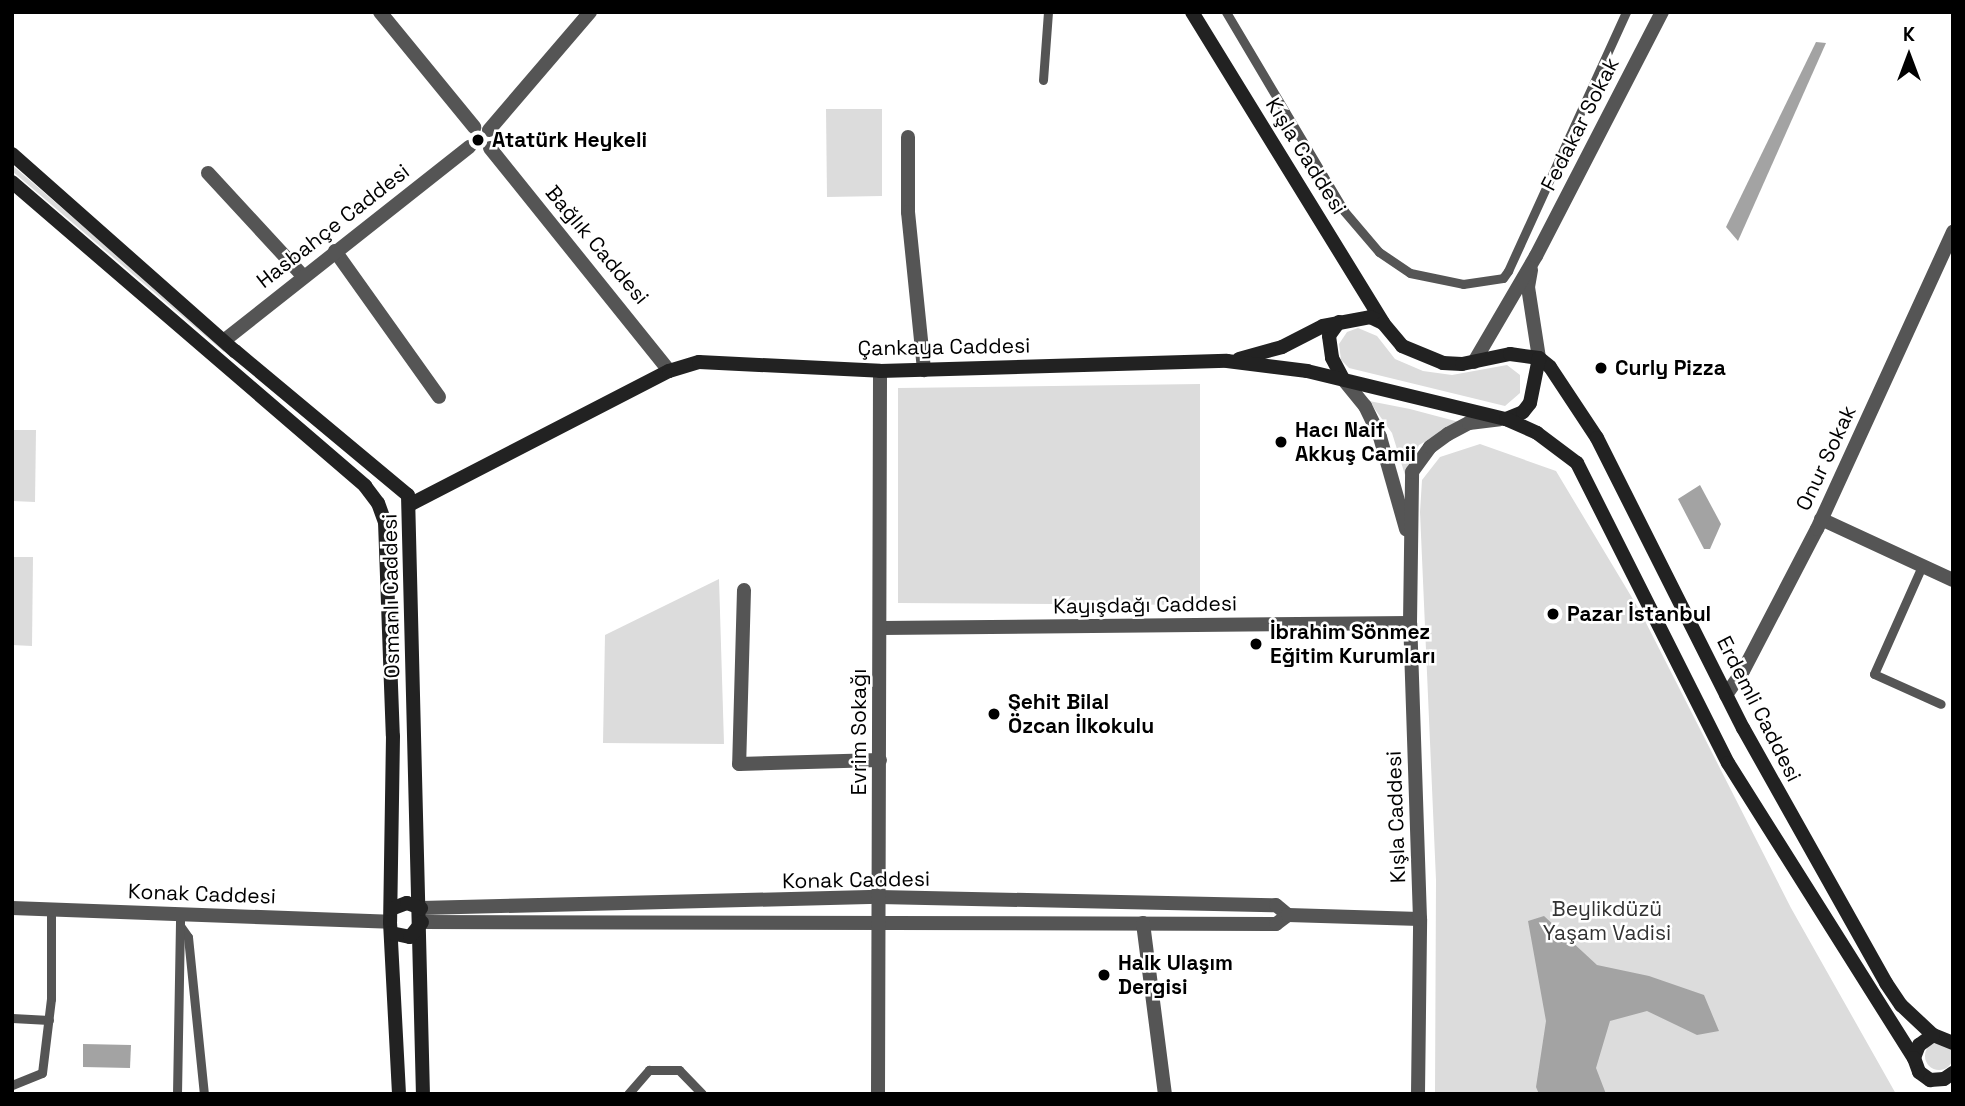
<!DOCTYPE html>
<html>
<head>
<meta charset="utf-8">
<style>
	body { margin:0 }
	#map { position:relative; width:1965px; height:1106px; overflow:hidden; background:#fff; font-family:"Space Grotesk",sans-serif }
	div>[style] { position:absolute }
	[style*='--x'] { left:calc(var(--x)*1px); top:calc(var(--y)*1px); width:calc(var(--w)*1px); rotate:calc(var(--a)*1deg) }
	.green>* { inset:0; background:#dcdcdc }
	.round { border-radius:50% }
	.water>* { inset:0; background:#a3a3a3 }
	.lane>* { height:9px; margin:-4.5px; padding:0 4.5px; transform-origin:4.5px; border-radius:4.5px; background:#555 }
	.street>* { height:14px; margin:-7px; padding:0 7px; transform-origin:7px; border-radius:7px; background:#555 }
	.secondary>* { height:14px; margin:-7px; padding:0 7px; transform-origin:7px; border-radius:7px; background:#222 }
	.dots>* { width:19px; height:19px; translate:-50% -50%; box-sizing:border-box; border:4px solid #fff; border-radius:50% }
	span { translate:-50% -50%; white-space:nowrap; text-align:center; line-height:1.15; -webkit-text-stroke:5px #fff; paint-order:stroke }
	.street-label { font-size:21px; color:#000 }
	.poi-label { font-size:21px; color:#000; font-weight:700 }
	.left { translate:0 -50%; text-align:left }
	.park-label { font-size:21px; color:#333 }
	.frame { position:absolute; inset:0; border:14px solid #000; pointer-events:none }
	.north { position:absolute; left:1874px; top:21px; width:70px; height:70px; -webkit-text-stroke:5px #fff; paint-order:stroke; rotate:0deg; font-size:19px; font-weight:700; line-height:28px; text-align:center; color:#000 }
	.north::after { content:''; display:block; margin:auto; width:24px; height:32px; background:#000; clip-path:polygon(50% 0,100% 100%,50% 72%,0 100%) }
</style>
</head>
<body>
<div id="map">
	<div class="green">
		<div style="clip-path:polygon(826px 109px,882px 109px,882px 196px,827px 197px)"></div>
		<div style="clip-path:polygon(12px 165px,226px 349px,224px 352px,12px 171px)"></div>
		<div style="clip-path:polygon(1358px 328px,1377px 336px,1395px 359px,1423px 371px,1452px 375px,1507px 365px,1520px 375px,1520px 393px,1505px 406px,1349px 368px,1341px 360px,1339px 344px,1347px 332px)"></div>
		<div style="clip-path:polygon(1200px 384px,1200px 605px,898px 603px,898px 388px)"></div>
		<div style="clip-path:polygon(1369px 401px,1410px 409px,1459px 422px,1419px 445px,1405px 475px,1392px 433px)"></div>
		<div style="clip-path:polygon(12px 430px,36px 430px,35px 502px,12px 501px)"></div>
		<div style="clip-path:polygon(1480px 444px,1556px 471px,1640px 611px,1791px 908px,1896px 1094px,1435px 1094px,1436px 880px,1420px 512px,1422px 480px,1440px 457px)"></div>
		<div style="clip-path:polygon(12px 557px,33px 557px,32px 646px,12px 645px)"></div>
		<div style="clip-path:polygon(719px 579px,724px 744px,603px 743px,605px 635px)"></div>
		<div class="round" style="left:1925px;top:1042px;width:28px;height:28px"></div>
	</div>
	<div class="water">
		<div style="clip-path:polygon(1816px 42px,1826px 43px,1738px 241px,1726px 227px)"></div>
		<div style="clip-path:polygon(1700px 485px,1721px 524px,1710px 549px,1704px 549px,1678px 499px)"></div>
		<div style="clip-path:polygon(1544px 916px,1597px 965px,1649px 976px,1704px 995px,1719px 1031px,1697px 1035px,1647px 1011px,1610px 1021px,1596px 1068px,1606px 1094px,1539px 1094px,1536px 1087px,1546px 1021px,1528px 921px)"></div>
		<div style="clip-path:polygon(83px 1044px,131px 1045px,130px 1068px,83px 1067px)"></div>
	</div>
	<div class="lane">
		<div style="--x:1226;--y:12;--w:231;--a:59.3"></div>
		<div style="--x:1344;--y:211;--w:54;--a:49.5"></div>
		<div style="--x:1379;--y:252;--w:37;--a:34"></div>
		<div style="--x:1410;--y:273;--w:54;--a:11.7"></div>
		<div style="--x:1463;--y:284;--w:40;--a:-8.5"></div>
		<div style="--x:1503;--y:278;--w:9;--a:-54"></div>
		<div style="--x:1508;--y:271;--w:285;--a:-65.5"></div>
		<div style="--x:1043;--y:80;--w:68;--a:-85.8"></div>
		<div style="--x:1922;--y:566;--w:118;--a:114"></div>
		<div style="--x:1874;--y:674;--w:73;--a:24.1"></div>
		<div style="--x:181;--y:927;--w:12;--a:55"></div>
		<div style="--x:188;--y:937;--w:158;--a:84.2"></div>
		<div style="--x:12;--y:1018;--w:37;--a:3"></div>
		<div style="--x:12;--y:1085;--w:32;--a:-22"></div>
		<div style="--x:42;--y:1073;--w:75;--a:-83.1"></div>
		<div style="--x:51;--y:999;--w:90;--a:-90"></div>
		<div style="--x:177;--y:1094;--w:180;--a:-89"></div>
		<div style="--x:628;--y:1094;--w:32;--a:-49"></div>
		<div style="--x:649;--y:1070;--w:30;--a:0"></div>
		<div style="--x:679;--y:1070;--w:33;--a:46"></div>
	</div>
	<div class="street">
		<div style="--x:380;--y:12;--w:149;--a:50.7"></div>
		<div style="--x:489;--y:130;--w:155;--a:-49.4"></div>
		<div style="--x:908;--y:137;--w:75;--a:90"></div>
		<div style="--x:908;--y:212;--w:159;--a:84.2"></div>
		<div style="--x:490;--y:148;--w:286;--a:51.2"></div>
		<div style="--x:208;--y:173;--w:139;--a:47.3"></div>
		<div style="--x:335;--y:251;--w:179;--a:54.5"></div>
		<div style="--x:1531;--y:270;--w:17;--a:100"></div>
		<div style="--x:1528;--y:287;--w:72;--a:81.2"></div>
		<div style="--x:226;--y:339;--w:310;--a:-38.3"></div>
		<div style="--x:1474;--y:362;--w:123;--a:-59.7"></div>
		<div style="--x:1536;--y:256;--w:275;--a:-62.7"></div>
		<div style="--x:1343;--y:379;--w:35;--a:51"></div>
		<div style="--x:1365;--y:406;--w:34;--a:64"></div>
		<div style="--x:1380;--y:437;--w:96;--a:74.2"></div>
		<div style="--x:1821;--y:519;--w:145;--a:24.8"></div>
		<div style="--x:744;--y:590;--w:174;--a:91.6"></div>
		<div style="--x:739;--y:764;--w:141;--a:-1.6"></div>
		<div style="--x:881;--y:628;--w:529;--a:-0.54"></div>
		<div style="--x:1726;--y:695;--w:29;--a:-55"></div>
		<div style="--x:1743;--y:671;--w:160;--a:-62.5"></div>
		<div style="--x:1817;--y:529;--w:327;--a:-65.4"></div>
		<div style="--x:12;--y:908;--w:378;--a:2.1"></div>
		<div style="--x:421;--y:908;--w:458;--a:-1.4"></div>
		<div style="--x:879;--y:897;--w:397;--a:1.2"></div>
		<div style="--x:1276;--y:905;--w:16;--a:40"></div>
		<div style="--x:422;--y:922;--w:854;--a:0.13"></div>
		<div style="--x:1276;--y:924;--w:15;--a:-37"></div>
		<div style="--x:1288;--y:915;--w:132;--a:1.7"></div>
		<div style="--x:1143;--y:923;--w:172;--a:82.7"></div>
		<div style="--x:878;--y:1094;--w:723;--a:-89.84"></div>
		<div style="--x:1418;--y:1094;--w:175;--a:-89.3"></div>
		<div style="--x:1420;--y:919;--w:296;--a:-91.9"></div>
		<div style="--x:1410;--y:623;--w:151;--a:-89.2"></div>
		<div style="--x:1412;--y:472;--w:31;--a:-54"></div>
		<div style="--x:1430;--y:447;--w:22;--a:-36"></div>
		<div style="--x:1448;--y:434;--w:24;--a:-28"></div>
		<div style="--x:1469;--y:423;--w:31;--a:-7"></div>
	</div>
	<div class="secondary">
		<div style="--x:1192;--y:12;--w:365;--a:58.4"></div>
		<div style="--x:12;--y:154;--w:298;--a:41.5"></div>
		<div style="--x:235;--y:351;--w:225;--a:39.8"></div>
		<div style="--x:408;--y:495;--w:599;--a:88.57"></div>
		<div style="--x:12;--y:182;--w:466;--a:40.7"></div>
		<div style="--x:365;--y:486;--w:21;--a:53"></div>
		<div style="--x:378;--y:503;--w:20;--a:70"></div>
		<div style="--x:385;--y:522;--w:214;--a:87.9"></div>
		<div style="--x:393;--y:736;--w:186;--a:90.9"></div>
		<div style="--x:390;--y:922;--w:172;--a:87"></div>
		<div style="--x:1339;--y:322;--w:17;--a:126"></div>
		<div style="--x:1329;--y:336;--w:22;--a:82"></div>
		<div style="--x:1332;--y:358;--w:24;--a:62"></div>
		<div style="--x:1239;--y:359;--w:45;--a:-15.6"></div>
		<div style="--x:1282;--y:347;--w:46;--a:-27.1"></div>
		<div style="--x:1323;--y:326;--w:48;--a:-10.8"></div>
		<div style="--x:1370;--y:317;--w:14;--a:25"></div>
		<div style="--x:1383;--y:323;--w:30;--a:50"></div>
		<div style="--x:1402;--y:346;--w:44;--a:22.5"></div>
		<div style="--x:1443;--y:363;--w:19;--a:3"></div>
		<div style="--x:1462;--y:364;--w:49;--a:-11.8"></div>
		<div style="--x:1510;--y:354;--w:29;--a:8"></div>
		<div style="--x:1539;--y:358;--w:14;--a:39"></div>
		<div style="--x:1550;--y:367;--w:85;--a:56.5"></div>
		<div style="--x:1597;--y:438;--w:325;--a:63.3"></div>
		<div style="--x:1743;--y:728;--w:292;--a:60.7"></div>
		<div style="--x:1886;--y:983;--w:27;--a:56"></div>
		<div style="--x:1901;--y:1005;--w:44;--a:43.2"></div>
		<div style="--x:1506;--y:419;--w:18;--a:-22"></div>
		<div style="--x:1523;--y:412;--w:11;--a:-52"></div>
		<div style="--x:1530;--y:403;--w:46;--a:-78.7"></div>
		<div style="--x:411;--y:504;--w:290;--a:-27.3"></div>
		<div style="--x:669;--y:371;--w:31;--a:-17"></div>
		<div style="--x:699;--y:362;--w:181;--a:2.8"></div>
		<div style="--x:880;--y:371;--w:347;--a:-1.7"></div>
		<div style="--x:1227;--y:361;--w:81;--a:7.1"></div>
		<div style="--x:1307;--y:371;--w:205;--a:13.6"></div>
		<div style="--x:1506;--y:419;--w:34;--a:24"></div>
		<div style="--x:1537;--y:433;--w:50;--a:36.9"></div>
		<div style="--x:1577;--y:463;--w:336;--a:63.3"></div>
		<div style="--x:1728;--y:763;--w:349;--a:57.8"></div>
		<div style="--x:391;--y:909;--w:17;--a:-21"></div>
		<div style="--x:407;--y:903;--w:15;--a:20"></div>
		<div style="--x:391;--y:933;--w:19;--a:12"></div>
		<div style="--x:410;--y:937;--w:19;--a:-51"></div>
		<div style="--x:1953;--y:1043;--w:22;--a:-158"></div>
		<div style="--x:1933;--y:1035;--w:17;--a:144"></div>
		<div style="--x:1919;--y:1045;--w:14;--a:111"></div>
		<div style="--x:1914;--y:1058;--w:15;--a:70"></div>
		<div style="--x:1919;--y:1072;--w:14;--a:36"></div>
		<div style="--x:1930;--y:1080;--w:14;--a:-4"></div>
		<div style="--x:1944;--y:1079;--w:11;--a:-34"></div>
	</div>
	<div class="dots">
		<div style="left:478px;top:140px;background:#000"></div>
		<div style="left:1601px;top:368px;background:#000"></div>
		<div style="left:1281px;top:442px;background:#000"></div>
		<div style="left:1553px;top:614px;background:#000"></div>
		<div style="left:1256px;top:644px;background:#000"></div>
		<div style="left:994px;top:714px;background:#000"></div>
		<div style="left:1104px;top:975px;background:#000"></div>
	</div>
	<div class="street-label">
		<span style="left:1580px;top:124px;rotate:-63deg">Fedakar Sokak</span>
		<span style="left:1306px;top:156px;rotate:58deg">Kışla Caddesi</span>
		<span style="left:333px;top:226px;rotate:-38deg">Hasbahçe Caddesi</span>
		<span style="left:597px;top:245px;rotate:50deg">Bağlık Caddesi</span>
		<span style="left:944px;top:347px;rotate:-1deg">Çankaya Caddesi</span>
		<span style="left:1826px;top:458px;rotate:-65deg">Onur Sokak</span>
		<span style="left:391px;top:596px;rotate:-91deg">Osmanlı Caddesi</span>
		<span style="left:1145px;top:605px;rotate:-1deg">Kayışdağı Caddesi</span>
		<span style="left:1759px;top:709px;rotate:63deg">Erdemli Caddesi</span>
		<span style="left:859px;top:732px;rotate:-90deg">Evrim Sokağı</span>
		<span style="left:1396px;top:817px;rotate:-92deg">Kışla Caddesi</span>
		<span style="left:856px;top:880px;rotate:-1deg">Konak Caddesi</span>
		<span style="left:202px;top:894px;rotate:2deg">Konak Caddesi</span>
	</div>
	<div class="poi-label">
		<span class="left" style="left:492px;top:140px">Atatürk Heykeli</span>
		<span class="left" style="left:1615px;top:368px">Curly Pizza</span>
		<span class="left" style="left:1295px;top:442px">Hacı Naif<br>Akkuş Camii</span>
		<span class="left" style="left:1567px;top:614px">Pazar İstanbul</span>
		<span class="left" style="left:1270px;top:644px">İbrahim Sönmez<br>Eğitim Kurumları</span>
		<span class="left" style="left:1008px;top:714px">Şehit Bilal<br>Özcan İlkokulu</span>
		<span class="left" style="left:1118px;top:975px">Halk Ulaşım<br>Dergisi</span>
	</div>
	<div class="park-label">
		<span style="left:1607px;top:921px">Beylikdüzü<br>Yaşam Vadisi</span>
	</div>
	<div class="frame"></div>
	<div class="north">K</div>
</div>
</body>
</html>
